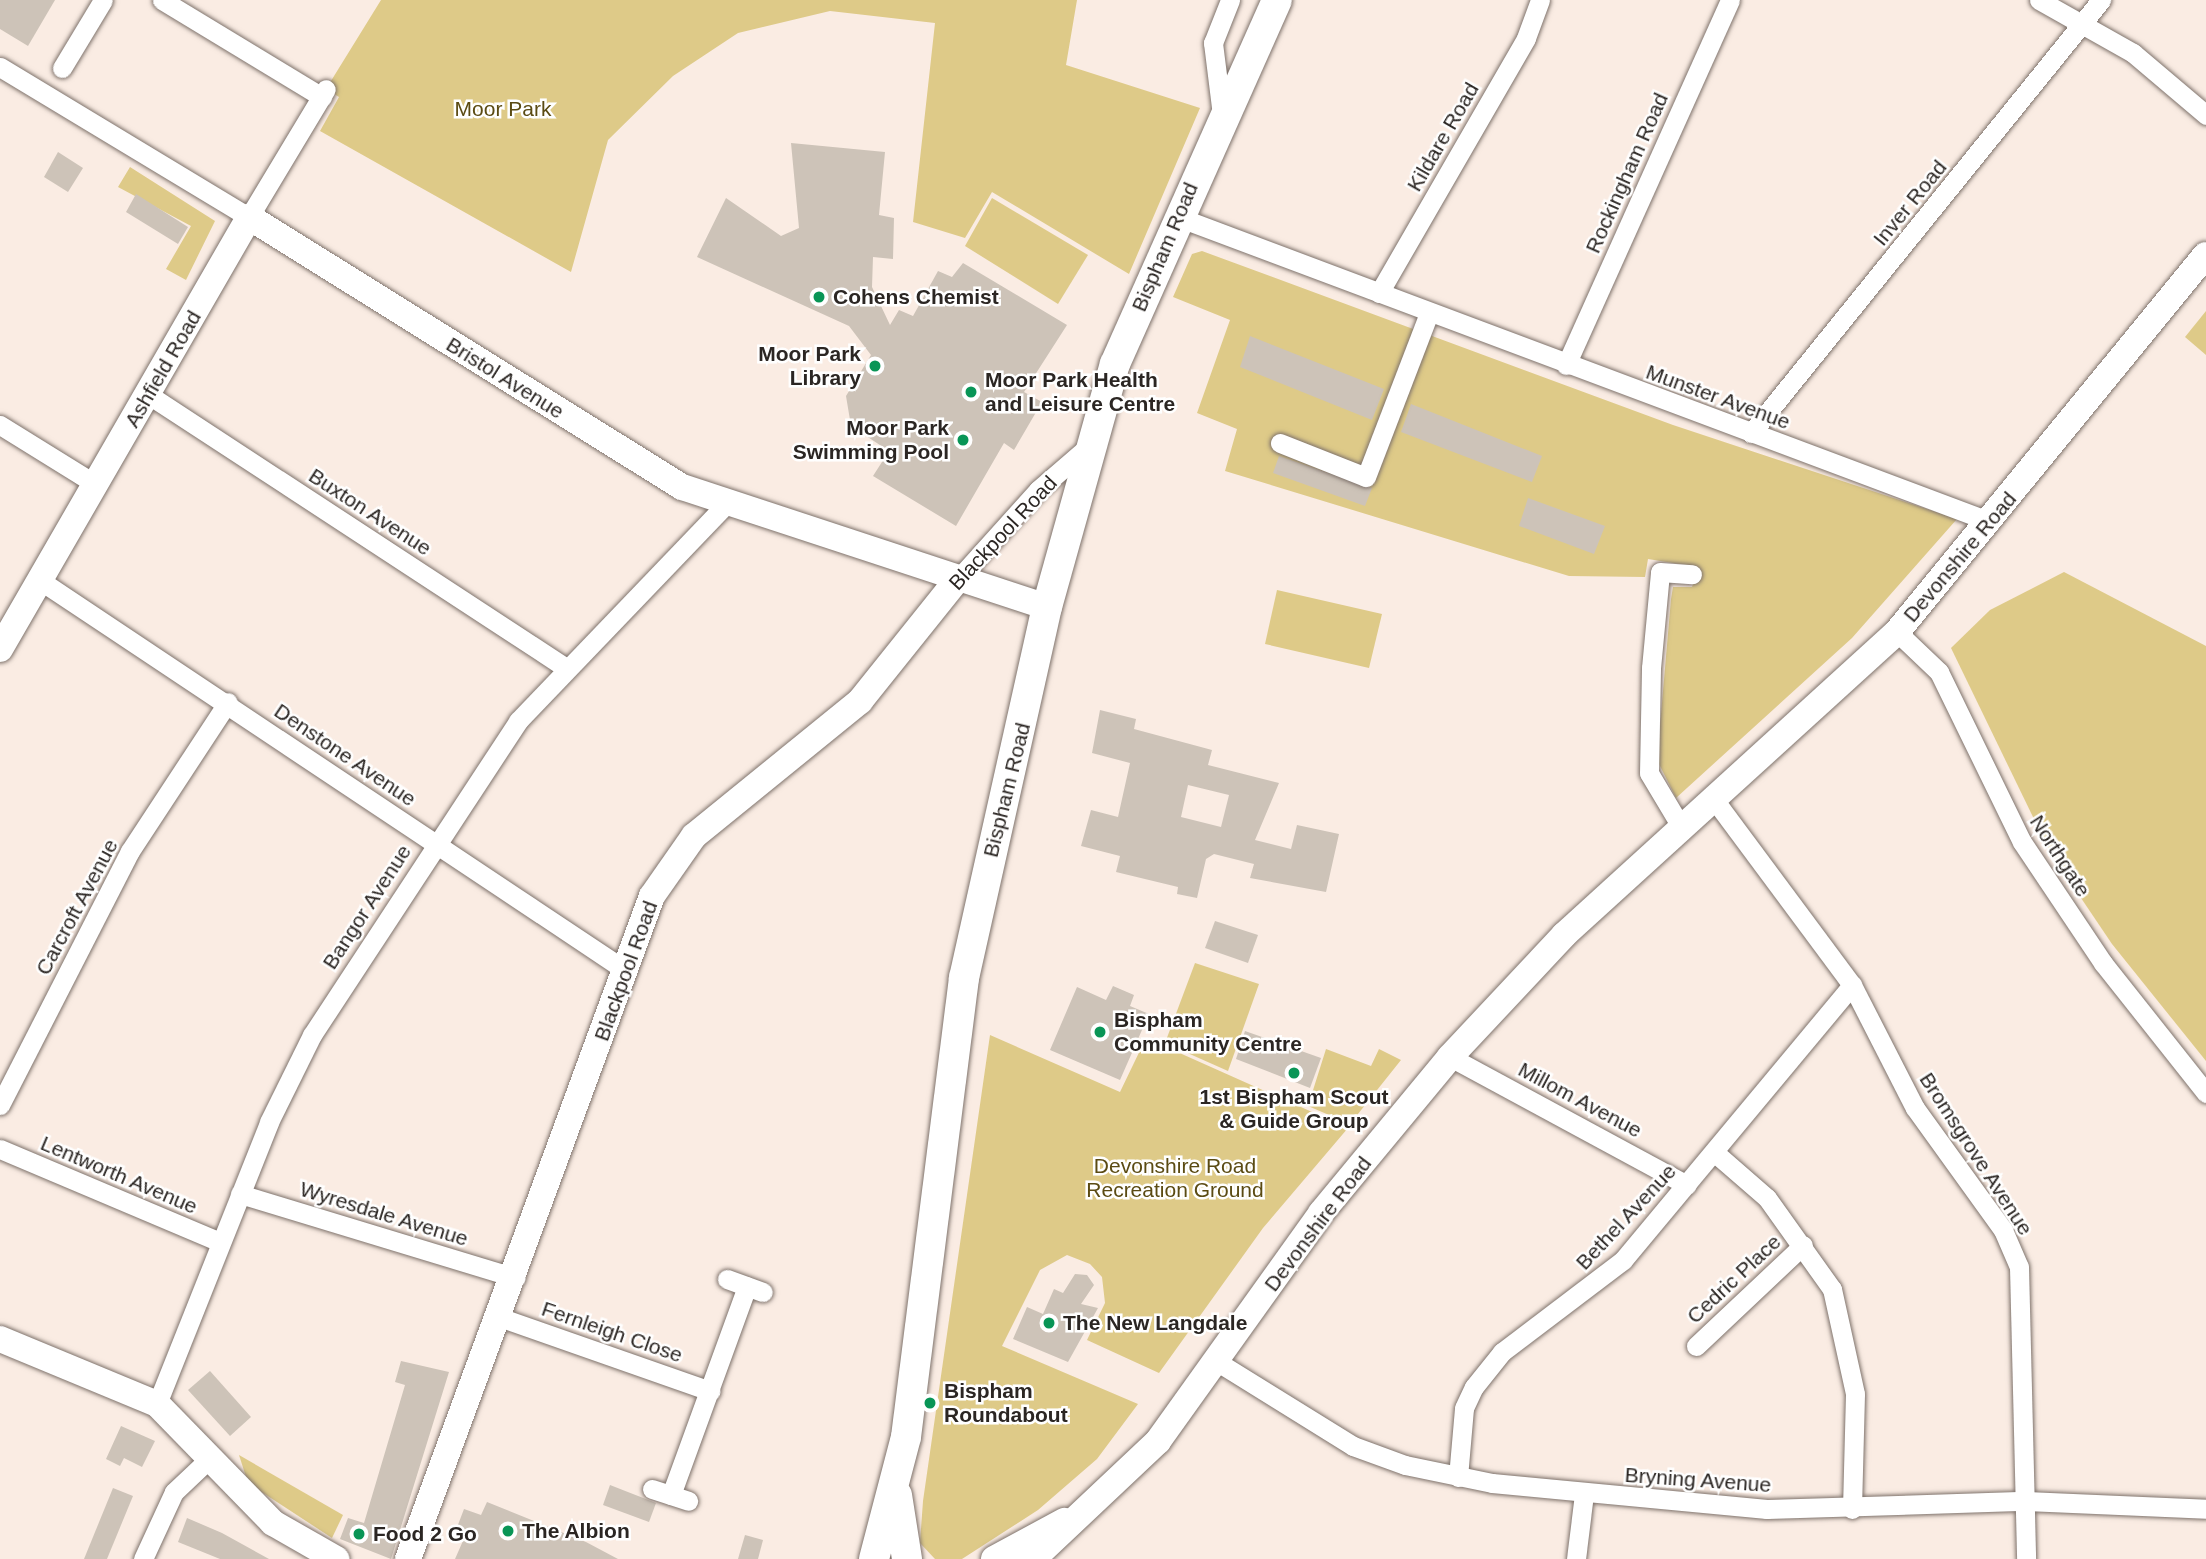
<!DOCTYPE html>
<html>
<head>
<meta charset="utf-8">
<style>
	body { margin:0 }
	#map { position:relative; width:2206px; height:1559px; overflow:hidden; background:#faece3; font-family:Arial,sans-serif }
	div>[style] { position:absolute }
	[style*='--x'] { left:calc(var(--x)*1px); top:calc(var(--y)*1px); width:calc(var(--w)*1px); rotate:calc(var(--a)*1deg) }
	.green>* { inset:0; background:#deca88 }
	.building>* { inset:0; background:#cdc3b8 }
	.roads { filter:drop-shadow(0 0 2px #7e726b) drop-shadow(0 0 2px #7e726b) }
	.street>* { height:19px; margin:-9.5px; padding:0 9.5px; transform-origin:9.5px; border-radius:9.5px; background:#fff }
	.secondary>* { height:26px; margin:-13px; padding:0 13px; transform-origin:13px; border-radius:13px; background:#fff }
	.primary>* { height:30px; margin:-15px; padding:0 15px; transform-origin:15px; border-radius:15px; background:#fff }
	.dots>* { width:19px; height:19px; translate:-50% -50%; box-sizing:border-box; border:4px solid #fff; border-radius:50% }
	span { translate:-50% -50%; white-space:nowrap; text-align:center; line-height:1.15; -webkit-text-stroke:5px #fff; paint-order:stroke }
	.park-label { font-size:21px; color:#5b4b13 }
	.street-label { font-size:21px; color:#2b2623 }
	.poi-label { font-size:21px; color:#2b2623; font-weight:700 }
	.left { translate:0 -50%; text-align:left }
	.right { translate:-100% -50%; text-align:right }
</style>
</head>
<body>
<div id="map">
	<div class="green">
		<div style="clip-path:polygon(381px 0,1077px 0,1066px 65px,1200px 108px,1129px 274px,992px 192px,965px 238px,913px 222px,935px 23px,830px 11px,738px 33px,673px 76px,608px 140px,571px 272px,320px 131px,339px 97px,326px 89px)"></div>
		<div style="clip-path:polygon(130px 167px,215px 221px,186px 280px,166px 269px,191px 226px,118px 187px)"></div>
		<div style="clip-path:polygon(992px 198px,1088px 255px,1058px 304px,965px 246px)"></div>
		<div style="clip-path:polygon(1202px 251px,1673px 425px,1957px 519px,1852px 638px,1676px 798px,1657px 760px,1671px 599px,1673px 587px,1692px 587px,1698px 567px,1648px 559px,1645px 577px,1569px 576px,1225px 471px,1237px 429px,1197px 413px,1230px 320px,1173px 297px,1192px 254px)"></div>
		<div style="clip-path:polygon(2206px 311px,2206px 355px,2185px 337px)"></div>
		<div style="clip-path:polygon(2064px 572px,2206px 646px,2206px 1061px,2112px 944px,2050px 852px,1951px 648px,1990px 610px)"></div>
		<div style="clip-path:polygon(1277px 590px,1382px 614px,1369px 668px,1265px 644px)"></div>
		<div style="clip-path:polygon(1195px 963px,1259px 984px,1228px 1071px,1165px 1043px)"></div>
		<div style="clip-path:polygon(990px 1035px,1120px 1092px,1146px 1038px,1348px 1128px,1263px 1228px,1159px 1373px,1087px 1340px,1105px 1303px,1102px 1277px,1090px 1264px,1067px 1255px,1040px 1270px,1002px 1346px,1138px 1404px,1097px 1459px,1038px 1510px,962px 1559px,935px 1559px,920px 1543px,923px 1501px)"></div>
		<div style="clip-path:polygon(1326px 1049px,1371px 1066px,1379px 1049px,1401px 1060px,1350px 1124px,1308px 1106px)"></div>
		<div style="clip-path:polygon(239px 1455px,343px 1515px,332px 1538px,248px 1483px)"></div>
	</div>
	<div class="building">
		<div style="clip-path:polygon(0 0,55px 0,28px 46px,0 29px)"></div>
		<div style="clip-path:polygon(791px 143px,885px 152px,879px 215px,894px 218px,893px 259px,873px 257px,872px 287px,890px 325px,899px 310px,913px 316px,938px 271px,952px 277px,963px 263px,1067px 325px,1024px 392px,1042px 402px,1014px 450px,1004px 443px,956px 526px,873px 476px,889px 451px,851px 426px,846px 396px,871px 355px,849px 326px,697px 257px,726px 198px,781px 236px,799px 228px)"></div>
		<div style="clip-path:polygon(58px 152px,83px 168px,68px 192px,44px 177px)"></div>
		<div style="clip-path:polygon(136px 194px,188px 227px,178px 244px,126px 212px)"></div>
		<div style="clip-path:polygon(1250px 336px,1384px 389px,1372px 420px,1240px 367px)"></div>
		<div style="clip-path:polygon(1411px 404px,1542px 456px,1532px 482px,1401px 432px)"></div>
		<div style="clip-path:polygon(1279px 456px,1372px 488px,1365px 506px,1273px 473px)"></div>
		<div style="clip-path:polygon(1528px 498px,1605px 526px,1594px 554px,1519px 526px)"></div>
		<div style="clip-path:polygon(evenodd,1100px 710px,1136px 719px,1134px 729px,1212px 750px,1208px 765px,1279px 783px,1255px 840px,1291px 849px,1297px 825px,1339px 834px,1326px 892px,1250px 878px,1254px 864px,1214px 854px,1206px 859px,1197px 898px,1177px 894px,1178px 887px,1116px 872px,1120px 856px,1081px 846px,1091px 810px,1118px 817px,1130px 763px,1092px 753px,1100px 710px,1188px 785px,1229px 795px,1221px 827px,1181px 817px,1188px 785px)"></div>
		<div style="clip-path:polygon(1215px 921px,1258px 935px,1248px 963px,1205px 948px)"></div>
		<div style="clip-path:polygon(1113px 986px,1134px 995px,1130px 1006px,1149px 1014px,1120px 1080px,1050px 1050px,1077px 987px,1106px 1000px)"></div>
		<div style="clip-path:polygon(1245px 1031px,1321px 1058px,1310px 1088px,1236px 1059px)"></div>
		<div style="clip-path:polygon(1075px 1274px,1087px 1275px,1094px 1285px,1081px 1304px,1098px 1308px,1068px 1362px,1013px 1339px,1027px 1307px,1043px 1314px,1054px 1289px,1063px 1293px)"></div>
		<div style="clip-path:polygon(401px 1361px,449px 1372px,391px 1559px,340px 1539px,348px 1518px,364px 1523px,405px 1385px,395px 1382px)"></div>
		<div style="clip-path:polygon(210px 1371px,251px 1417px,230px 1436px,188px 1390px)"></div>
		<div style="clip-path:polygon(121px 1426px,155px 1441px,142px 1467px,124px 1458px,120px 1466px,106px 1459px)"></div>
		<div style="clip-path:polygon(610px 1485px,656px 1503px,649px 1522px,603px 1505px)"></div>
		<div style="clip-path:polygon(113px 1488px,133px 1496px,107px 1559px,84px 1559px)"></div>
		<div style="clip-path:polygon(487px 1502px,586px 1542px,618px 1559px,455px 1559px,466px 1534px,456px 1530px,464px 1509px,481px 1515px)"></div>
		<div style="clip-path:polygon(187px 1518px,222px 1533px,269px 1559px,220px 1559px,178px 1542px)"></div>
		<div style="clip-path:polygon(745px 1535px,763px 1540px,758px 1559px,738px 1559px)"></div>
	</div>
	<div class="roads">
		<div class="street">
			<div style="--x:162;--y:0;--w:187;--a:31.2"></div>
			<div style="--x:2039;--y:0;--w:108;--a:29.4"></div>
			<div style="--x:2133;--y:53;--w:96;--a:40.3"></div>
			<div style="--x:0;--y:67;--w:291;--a:31.1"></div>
			<div style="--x:249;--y:217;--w:149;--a:-59"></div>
			<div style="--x:62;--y:68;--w:79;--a:-58.9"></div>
			<div style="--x:1222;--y:115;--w:73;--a:-97.1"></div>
			<div style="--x:1213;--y:43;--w:46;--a:-68.4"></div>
			<div style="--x:1178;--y:217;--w:868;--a:20.56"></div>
			<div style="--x:1379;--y:293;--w:294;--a:-60"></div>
			<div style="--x:1526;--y:38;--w:40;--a:-69.8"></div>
			<div style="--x:1566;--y:365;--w:400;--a:-65.8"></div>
			<div style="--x:149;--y:395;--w:498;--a:33.2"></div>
			<div style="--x:0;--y:425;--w:112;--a:31.8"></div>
			<div style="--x:1751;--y:433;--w:557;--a:-51.05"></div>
			<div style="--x:1280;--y:443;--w:92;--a:21.6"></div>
			<div style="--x:1366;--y:477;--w:176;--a:-69"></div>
			<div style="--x:957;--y:580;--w:121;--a:-48"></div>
			<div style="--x:1038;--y:490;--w:67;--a:-40.8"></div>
			<div style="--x:41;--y:581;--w:698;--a:33.67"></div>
			<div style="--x:1897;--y:632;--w:58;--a:43.6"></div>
			<div style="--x:1939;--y:672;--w:189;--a:64"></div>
			<div style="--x:2022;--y:842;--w:146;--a:56.2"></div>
			<div style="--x:2103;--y:963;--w:166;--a:51.6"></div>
			<div style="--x:1716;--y:802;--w:228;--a:53.4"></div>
			<div style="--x:1852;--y:985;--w:138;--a:62.9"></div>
			<div style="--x:1915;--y:1108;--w:150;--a:54.2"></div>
			<div style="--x:2003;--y:1230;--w:40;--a:66.6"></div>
			<div style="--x:2019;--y:1267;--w:292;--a:88.6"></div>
			<div style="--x:1683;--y:830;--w:66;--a:-120.8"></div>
			<div style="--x:1649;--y:773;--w:105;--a:-88.9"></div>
			<div style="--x:1651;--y:668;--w:96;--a:-84.6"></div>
			<div style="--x:1660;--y:572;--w:32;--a:4"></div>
			<div style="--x:1450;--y:1057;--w:269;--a:28.4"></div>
			<div style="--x:0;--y:1105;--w:285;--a:-62.9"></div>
			<div style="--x:130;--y:851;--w:178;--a:-56.7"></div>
			<div style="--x:0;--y:1149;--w:239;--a:22.9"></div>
			<div style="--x:1714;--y:1152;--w:70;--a:41"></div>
			<div style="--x:1767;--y:1198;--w:112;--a:54.5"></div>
			<div style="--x:1832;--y:1289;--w:107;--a:77.6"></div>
			<div style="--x:1855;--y:1394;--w:115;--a:91.5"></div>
			<div style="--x:240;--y:1194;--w:288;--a:16.9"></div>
			<div style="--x:727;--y:1279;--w:38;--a:20"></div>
			<div style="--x:499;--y:1317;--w:224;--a:19.3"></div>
			<div style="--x:1696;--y:1346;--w:147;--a:-43.3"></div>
			<div style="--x:1216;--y:1361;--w:161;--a:31.8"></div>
			<div style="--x:1353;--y:1446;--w:55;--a:20.1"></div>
			<div style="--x:1405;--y:1465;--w:89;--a:11.7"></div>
			<div style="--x:1492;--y:1483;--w:276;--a:5.4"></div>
			<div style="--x:1767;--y:1509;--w:259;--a:-1.8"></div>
			<div style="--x:2026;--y:1501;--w:180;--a:2.5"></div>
			<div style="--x:157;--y:1404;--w:303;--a:-68.3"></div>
			<div style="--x:269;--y:1122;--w:97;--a:-63.7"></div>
			<div style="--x:312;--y:1035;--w:376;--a:-56.7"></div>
			<div style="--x:518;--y:721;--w:299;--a:-46.2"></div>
			<div style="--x:1458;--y:1477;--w:69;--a:-85"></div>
			<div style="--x:1464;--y:1408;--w:23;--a:-65"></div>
			<div style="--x:1474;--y:1387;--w:45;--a:-51.3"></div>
			<div style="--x:1502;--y:1352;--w:152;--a:-37.2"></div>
			<div style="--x:1623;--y:1260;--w:358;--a:-50.2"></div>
			<div style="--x:652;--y:1489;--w:38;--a:18"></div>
			<div style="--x:671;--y:1495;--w:222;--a:-70"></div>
			<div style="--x:143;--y:1559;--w:74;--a:-65.2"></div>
			<div style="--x:174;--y:1492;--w:50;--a:-43.4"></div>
			<div style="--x:1576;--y:1559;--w:65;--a:-83"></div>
		</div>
		<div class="secondary">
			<div style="--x:0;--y:649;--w:499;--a:-60"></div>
			<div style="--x:249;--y:217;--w:510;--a:31.95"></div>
			<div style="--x:682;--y:487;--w:384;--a:18.2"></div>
			<div style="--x:0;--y:1339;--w:170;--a:22.5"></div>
			<div style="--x:157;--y:1404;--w:166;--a:45.7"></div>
			<div style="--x:273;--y:1523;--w:73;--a:29.7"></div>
			<div style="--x:408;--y:1559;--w:706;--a:-69.8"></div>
			<div style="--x:652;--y:896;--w:73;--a:-55"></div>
			<div style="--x:694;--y:836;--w:214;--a:-39.1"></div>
			<div style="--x:860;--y:701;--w:155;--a:-51.3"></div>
			<div style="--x:994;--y:1559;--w:80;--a:-28.5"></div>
			<div style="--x:1033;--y:1559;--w:172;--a:-43.3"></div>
			<div style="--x:1158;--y:1441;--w:280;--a:-54.4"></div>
			<div style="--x:1321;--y:1213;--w:202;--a:-50.4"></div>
			<div style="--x:1450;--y:1057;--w:167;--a:-46.9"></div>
			<div style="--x:1564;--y:935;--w:450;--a:-42.3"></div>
			<div style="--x:1897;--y:632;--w:487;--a:-50.7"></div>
		</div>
		<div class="primary">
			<div style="--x:897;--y:1495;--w:65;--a:81.1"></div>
			<div style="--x:874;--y:1559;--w:126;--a:-75.3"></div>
			<div style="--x:906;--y:1437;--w:463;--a:-82.8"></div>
			<div style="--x:964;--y:978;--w:380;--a:-77.4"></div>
			<div style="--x:1047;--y:607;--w:252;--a:-74.4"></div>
			<div style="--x:1115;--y:364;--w:398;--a:-66"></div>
		</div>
	</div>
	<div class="dots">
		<div style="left:819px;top:297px;background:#099556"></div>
		<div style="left:875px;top:366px;background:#099556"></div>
		<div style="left:971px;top:392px;background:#099556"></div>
		<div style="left:963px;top:440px;background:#099556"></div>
		<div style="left:1100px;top:1032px;background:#099556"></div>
		<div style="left:1294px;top:1073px;background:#099556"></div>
		<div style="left:1049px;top:1323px;background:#099556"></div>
		<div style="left:930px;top:1403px;background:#099556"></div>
		<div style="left:508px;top:1531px;background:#099556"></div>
		<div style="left:359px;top:1534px;background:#099556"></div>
	</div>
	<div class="park-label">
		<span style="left:503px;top:109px">Moor Park</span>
		<span style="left:1175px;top:1178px">Devonshire Road<br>Recreation Ground</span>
	</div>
	<div class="street-label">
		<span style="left:1443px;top:137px;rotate:-60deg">Kildare Road</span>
		<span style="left:1627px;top:173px;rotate:-66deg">Rockingham Road</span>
		<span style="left:1910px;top:203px;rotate:-51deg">Inver Road</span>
		<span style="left:1165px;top:247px;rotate:-67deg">Bispham Road</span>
		<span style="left:163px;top:369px;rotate:-60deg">Ashfield Road</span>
		<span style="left:505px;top:378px;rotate:32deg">Bristol Avenue</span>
		<span style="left:1718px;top:397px;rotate:20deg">Munster Avenue</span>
		<span style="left:370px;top:512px;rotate:33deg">Buxton Avenue</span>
		<span style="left:1003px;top:533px;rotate:-47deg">Blackpool Road</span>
		<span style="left:1960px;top:557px;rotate:-50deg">Devonshire Road</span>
		<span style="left:345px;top:755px;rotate:34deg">Denstone Avenue</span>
		<span style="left:1007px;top:790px;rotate:-76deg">Bispham Road</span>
		<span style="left:2060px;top:856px;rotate:57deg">Northgate</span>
		<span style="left:77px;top:907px;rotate:-62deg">Carcroft Avenue</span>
		<span style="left:367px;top:907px;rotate:-57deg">Bangor Avenue</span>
		<span style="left:626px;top:971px;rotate:-70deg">Blackpool Road</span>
		<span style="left:1580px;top:1100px;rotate:28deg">Millom Avenue</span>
		<span style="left:1976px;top:1154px;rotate:57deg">Bromsgrove Avenue</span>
		<span style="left:119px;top:1175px;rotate:23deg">Lentworth Avenue</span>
		<span style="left:384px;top:1214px;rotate:17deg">Wyresdale Avenue</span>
		<span style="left:1626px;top:1217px;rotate:-47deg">Bethel Avenue</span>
		<span style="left:1318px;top:1224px;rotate:-53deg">Devonshire Road</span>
		<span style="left:1734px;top:1279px;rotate:-43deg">Cedric Place</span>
		<span style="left:612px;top:1332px;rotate:19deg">Fernleigh Close</span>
		<span style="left:1698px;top:1480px;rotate:4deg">Bryning Avenue</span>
	</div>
	<div class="poi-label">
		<span class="left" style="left:833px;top:297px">Cohens Chemist</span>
		<span class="right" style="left:861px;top:366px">Moor Park<br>Library</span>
		<span class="left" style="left:985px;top:392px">Moor Park Health<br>and Leisure Centre</span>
		<span class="right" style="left:949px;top:440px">Moor Park<br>Swimming Pool</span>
		<span class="left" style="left:1114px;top:1032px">Bispham<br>Community Centre</span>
		<span style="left:1294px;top:1109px">1st Bispham Scout<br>&amp; Guide Group</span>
		<span class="left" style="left:1063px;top:1323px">The New Langdale</span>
		<span class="left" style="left:944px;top:1403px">Bispham<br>Roundabout</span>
		<span class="left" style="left:522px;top:1531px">The Albion</span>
		<span class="left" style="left:373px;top:1534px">Food 2 Go</span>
	</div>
</div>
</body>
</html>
